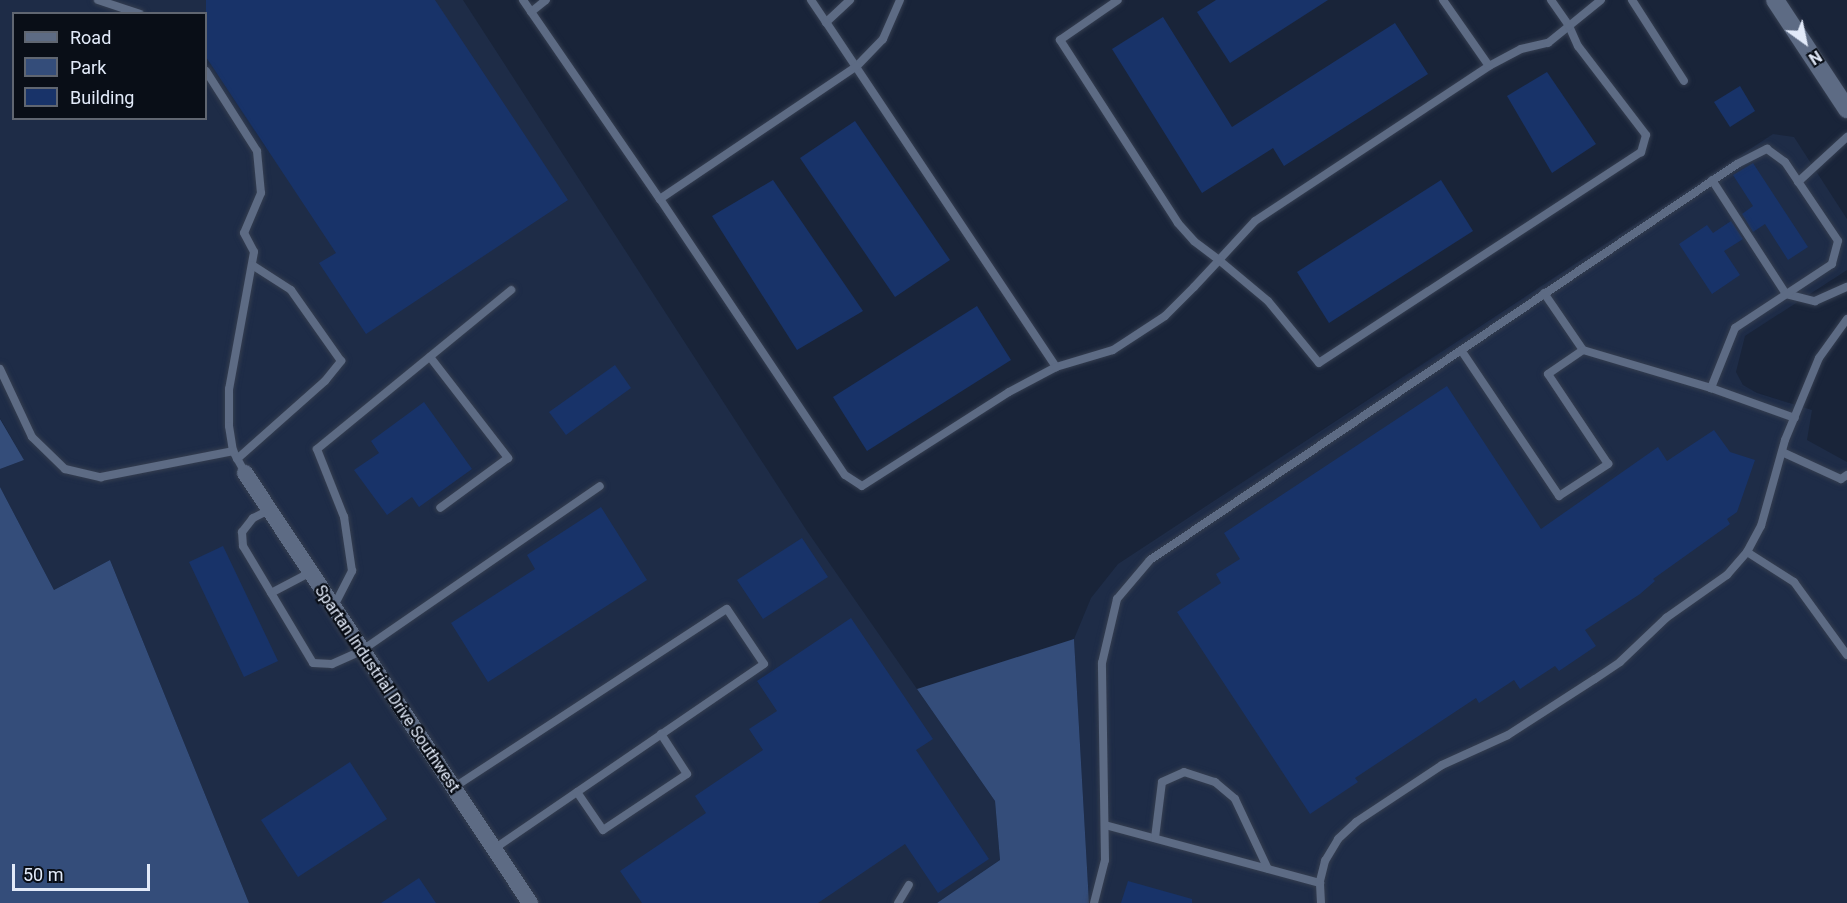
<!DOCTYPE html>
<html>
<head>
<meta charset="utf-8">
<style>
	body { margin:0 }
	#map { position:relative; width:1847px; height:903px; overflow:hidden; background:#192439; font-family:Roboto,sans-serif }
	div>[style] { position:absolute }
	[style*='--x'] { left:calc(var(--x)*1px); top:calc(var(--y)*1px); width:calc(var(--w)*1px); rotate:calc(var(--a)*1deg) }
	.built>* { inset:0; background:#1e2c47 }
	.green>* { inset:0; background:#344d7a }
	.building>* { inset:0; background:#183369 }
	.roads { filter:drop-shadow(0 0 2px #353e50) drop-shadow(0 0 2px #353e50) }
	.service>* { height:8px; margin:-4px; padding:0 4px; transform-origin:4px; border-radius:4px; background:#5d6b84 }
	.minor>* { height:16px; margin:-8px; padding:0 8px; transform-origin:8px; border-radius:8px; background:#5d6b84 }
	.tertiary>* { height:18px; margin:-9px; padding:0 9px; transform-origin:9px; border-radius:9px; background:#5d6b84 }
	span { translate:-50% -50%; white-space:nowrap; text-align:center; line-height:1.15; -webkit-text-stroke:4.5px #090e17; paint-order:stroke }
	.street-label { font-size:16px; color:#e2eaf9 }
	.legend { position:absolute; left:12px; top:12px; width:195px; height:108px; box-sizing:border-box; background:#090e17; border:2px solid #606671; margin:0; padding:8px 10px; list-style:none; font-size:18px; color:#e2eaf9 }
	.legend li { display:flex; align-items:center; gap:12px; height:30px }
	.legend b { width:30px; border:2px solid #606671 }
	.north { position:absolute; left:1775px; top:12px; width:60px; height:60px; -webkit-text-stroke:4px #090e17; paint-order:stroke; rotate:147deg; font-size:16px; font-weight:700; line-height:24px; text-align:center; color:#e2eaf9 }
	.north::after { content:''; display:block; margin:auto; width:21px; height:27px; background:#e2eaf9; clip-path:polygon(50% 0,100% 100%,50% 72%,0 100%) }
	.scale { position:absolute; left:12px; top:864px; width:138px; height:27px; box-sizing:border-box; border:3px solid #e2eaf9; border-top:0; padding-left:8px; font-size:18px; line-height:21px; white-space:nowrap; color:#e2eaf9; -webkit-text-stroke:4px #090e17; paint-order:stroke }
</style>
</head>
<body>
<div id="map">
	<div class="built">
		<div style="clip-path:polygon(evenodd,0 0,463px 0,807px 531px,995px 801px,1000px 860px,937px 903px,249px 903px,110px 560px,54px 590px,0 487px,0 469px,24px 460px,0 418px,0 0,14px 14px,206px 14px,206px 118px,14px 118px,14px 14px)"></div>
		<div style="clip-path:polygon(1773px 134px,1794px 137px,1847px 219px,1847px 270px,1745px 336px,1736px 372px,1743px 385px,1757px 393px,1812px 410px,1807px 440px,1847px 462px,1847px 903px,1089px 903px,1074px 639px,1091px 598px,1118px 564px)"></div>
	</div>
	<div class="green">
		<div style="clip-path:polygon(0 419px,24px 460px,0 469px)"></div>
		<div style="clip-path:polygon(0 487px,54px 590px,110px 560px,249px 903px,0 903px)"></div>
		<div style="clip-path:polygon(1074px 639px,1089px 903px,937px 903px,1000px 860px,995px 801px,917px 689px)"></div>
	</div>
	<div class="building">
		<div style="clip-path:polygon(206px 0,435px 0,568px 200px,366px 334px,319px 263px,336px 253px,206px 57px)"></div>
		<div style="clip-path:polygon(1216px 0,1328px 0,1230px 63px,1197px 12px)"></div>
		<div style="clip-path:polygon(1163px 17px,1232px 127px,1395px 23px,1428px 74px,1284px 166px,1273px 148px,1202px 193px,1112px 49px)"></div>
		<div style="clip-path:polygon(1547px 72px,1596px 144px,1552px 173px,1507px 96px)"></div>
		<div style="clip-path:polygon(1740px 86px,1755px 111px,1730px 127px,1714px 102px)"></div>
		<div style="clip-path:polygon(855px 121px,950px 260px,895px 297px,800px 158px)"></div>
		<div style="clip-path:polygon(1753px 163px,1808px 247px,1788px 260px,1765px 224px,1753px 232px,1742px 214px,1753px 206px,1733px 175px)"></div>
		<div style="clip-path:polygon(773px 180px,863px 311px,797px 350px,712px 216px)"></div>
		<div style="clip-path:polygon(1441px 180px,1473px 231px,1329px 323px,1297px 272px)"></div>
		<div style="clip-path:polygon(1731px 221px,1743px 239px,1724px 251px,1740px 275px,1712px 294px,1679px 244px,1707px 225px,1713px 233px)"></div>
		<div style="clip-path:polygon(977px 306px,1011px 360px,867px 451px,833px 397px)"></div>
		<div style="clip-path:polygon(615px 365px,631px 388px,566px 435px,549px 412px)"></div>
		<div style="clip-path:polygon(1447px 386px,1541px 529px,1658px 447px,1667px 461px,1714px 430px,1730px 452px,1755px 460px,1737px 512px,1727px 519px,1730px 524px,1653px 579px,1655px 581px,1640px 594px,1585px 630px,1596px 646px,1559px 671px,1555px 666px,1520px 689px,1514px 680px,1479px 703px,1476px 698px,1355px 778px,1358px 782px,1310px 814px,1177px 612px,1221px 583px,1216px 574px,1240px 559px,1224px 533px)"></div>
		<div style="clip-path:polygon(424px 402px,472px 469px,419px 507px,412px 497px,387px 515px,354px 470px,379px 453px,371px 441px)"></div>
		<div style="clip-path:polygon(601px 507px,647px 580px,488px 682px,451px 623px,535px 569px,527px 555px)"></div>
		<div style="clip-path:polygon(802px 538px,828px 577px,763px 619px,737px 580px)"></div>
		<div style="clip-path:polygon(223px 546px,278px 661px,244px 677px,189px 562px)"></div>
		<div style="clip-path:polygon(851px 618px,933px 739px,916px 750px,989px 859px,938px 893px,905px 844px,818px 903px,642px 903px,620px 871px,706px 813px,695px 796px,763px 750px,749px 729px,777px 711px,757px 681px)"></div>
		<div style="clip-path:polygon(350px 762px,387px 819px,298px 877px,261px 820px)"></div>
		<div style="clip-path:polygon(419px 878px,436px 903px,381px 903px)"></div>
		<div style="clip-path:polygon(1128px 881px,1192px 899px,1192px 903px,1121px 903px)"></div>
	</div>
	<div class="roads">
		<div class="service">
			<div style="--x:98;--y:0;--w:44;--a:18.4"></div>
			<div style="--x:523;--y:0;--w:242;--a:55.5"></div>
			<div style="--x:811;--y:0;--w:27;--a:56"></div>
			<div style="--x:850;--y:0;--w:33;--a:137"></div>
			<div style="--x:826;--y:22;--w:415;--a:56.3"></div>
			<div style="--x:900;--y:0;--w:43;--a:113.6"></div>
			<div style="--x:883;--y:39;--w:37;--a:134"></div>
			<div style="--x:857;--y:66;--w:238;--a:146"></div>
			<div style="--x:660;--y:199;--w:332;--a:56.2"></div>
			<div style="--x:845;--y:475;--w:20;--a:33"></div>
			<div style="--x:862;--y:486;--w:174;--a:-32.6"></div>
			<div style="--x:1009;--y:392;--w:53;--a:-28"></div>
			<div style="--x:1056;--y:367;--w:59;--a:-16.6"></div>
			<div style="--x:1113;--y:350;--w:62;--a:-33.2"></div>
			<div style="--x:1165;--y:316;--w:41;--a:-45"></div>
			<div style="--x:1194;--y:287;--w:37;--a:-47"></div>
			<div style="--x:1219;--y:260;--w:53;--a:-47.3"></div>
			<div style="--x:1255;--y:221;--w:281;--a:-33.5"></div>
			<div style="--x:1489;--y:66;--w:36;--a:-28"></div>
			<div style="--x:1521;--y:49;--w:28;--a:-13"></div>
			<div style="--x:1548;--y:43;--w:27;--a:-39"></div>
			<div style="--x:1569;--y:26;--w:22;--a:66"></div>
			<div style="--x:1578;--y:46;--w:112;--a:52.6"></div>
			<div style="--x:1646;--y:135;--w:18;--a:106"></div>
			<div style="--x:1641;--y:152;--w:385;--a:146.8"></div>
			<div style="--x:1319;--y:363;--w:80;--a:-129.4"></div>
			<div style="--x:1268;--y:301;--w:64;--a:-140.1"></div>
			<div style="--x:1219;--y:260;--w:31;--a:-143"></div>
			<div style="--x:1194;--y:241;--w:24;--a:-132"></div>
			<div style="--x:1178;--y:223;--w:218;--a:-122.8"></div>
			<div style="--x:1060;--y:40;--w:70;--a:-34.6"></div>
			<div style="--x:1443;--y:0;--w:80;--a:55.1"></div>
			<div style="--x:1551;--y:0;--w:32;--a:55"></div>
			<div style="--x:1569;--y:26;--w:41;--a:-39.1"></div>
			<div style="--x:1632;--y:0;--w:96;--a:57.3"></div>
			<div style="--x:531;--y:12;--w:19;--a:-39"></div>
			<div style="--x:206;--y:71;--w:95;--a:57.5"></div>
			<div style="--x:257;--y:151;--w:42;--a:84.6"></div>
			<div style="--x:261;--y:193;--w:43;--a:113"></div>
			<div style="--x:244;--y:233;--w:21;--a:62"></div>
			<div style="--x:254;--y:252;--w:139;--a:100.3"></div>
			<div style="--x:229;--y:389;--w:37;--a:90"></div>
			<div style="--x:229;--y:426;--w:25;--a:81"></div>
			<div style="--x:233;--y:451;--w:25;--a:61"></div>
			<div style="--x:1712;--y:180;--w:136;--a:57"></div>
			<div style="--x:1786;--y:294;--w:30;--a:14"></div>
			<div style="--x:1815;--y:301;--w:35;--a:-24"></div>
			<div style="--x:1798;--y:182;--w:67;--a:-42.6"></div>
			<div style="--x:1544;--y:293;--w:69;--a:55.6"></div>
			<div style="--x:1461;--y:350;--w:176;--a:56.1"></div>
			<div style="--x:1559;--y:496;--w:59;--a:-33.1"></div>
			<div style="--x:1608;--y:464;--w:108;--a:-123.7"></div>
			<div style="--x:1548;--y:374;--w:42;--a:-34.4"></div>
			<div style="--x:1583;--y:350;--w:134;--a:16.5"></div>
			<div style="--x:430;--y:357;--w:128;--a:52.3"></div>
			<div style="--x:508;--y:458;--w:84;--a:143.7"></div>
			<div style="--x:0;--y:369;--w:75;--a:64.8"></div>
			<div style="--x:32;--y:437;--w:46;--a:44.1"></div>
			<div style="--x:65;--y:469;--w:37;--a:13"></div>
			<div style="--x:101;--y:477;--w:135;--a:-11.1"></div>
			<div style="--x:1782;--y:452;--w:65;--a:24.6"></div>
			<div style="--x:1841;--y:479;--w:7;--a:-34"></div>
			<div style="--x:237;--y:459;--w:118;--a:-41.6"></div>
			<div style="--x:325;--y:381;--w:26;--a:-51"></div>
			<div style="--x:341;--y:361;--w:87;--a:-125.2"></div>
			<div style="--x:291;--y:290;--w:46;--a:-147.3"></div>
			<div style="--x:267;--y:511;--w:16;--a:153"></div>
			<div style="--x:253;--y:518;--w:18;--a:128"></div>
			<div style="--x:242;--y:532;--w:14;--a:86"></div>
			<div style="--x:243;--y:546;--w:136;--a:59.1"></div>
			<div style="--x:313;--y:663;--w:19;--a:3"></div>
			<div style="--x:332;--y:664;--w:32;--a:-24"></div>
			<div style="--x:361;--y:651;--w:290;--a:-34.6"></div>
			<div style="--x:1747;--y:552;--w:56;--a:32.6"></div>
			<div style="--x:1794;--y:582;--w:90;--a:54"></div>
			<div style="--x:271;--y:593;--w:43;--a:-27.8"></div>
			<div style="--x:333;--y:608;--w:42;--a:-62.8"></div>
			<div style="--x:352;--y:571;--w:55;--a:-98.4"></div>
			<div style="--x:344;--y:517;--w:73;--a:-111.7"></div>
			<div style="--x:317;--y:449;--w:251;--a:-39.3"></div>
			<div style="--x:453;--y:788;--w:327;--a:-33.2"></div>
			<div style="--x:727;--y:609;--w:66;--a:56.1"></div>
			<div style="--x:764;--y:664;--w:327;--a:145.6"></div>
			<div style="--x:577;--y:792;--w:46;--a:55.6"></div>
			<div style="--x:603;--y:830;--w:101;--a:-33.7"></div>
			<div style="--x:687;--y:774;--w:48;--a:-123"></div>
			<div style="--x:1105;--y:825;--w:223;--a:15.1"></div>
			<div style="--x:1155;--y:838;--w:56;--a:-82.9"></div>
			<div style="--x:1162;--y:782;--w:24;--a:-24"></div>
			<div style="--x:1184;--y:772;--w:33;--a:18"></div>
			<div style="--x:1215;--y:782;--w:26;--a:40"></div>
			<div style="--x:1235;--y:799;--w:77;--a:64.8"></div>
			<div style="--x:898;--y:903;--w:21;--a:-59"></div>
			<div style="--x:1094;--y:903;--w:44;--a:-75.7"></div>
			<div style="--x:1105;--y:860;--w:197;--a:-90.9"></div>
			<div style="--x:1102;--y:663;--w:66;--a:-76.8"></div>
			<div style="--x:1117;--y:599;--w:51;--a:-49.8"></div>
			<div style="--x:1150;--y:560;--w:708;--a:-34"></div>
			<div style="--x:1737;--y:164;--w:34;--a:-27"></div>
			<div style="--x:1767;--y:149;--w:22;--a:36"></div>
			<div style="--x:1785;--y:162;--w:95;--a:56.1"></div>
			<div style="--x:1838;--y:241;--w:24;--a:105"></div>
			<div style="--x:1832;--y:264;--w:116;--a:146.6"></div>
			<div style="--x:1735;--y:328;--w:65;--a:111.8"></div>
			<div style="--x:1711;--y:388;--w:89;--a:19.7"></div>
			<div style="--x:1321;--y:903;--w:22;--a:-93"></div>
			<div style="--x:1320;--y:881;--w:21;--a:-76"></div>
			<div style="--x:1325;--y:861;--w:26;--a:-59"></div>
			<div style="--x:1338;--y:839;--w:25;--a:-43"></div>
			<div style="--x:1356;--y:822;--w:103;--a:-33.5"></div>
			<div style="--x:1442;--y:765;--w:72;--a:-24.4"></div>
			<div style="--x:1508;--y:735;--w:103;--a:-32.8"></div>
			<div style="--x:1595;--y:679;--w:30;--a:-34"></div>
			<div style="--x:1620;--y:662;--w:64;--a:-43.7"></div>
			<div style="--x:1666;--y:618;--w:75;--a:-35.2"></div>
			<div style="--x:1727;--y:575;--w:30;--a:-49"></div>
			<div style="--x:1747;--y:552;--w:30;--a:-62"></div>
			<div style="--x:1761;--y:526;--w:89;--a:-74.4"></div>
			<div style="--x:1785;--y:440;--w:89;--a:-67.5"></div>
			<div style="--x:1819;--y:358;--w:48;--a:-54.3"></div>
		</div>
		<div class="minor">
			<div style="--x:245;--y:473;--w:516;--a:56.46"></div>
		</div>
		<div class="tertiary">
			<div style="--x:1775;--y:0;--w:131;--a:56.6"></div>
		</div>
	</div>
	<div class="street-label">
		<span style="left:387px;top:689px;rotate:56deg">Spartan Industrial Drive Southwest</span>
	</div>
	<ul class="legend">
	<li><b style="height:8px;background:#5d6b84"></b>Road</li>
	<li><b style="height:16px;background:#344d7a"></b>Park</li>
	<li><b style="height:16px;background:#183369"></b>Building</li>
	</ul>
	<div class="north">N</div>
	<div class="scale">50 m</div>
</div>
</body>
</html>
